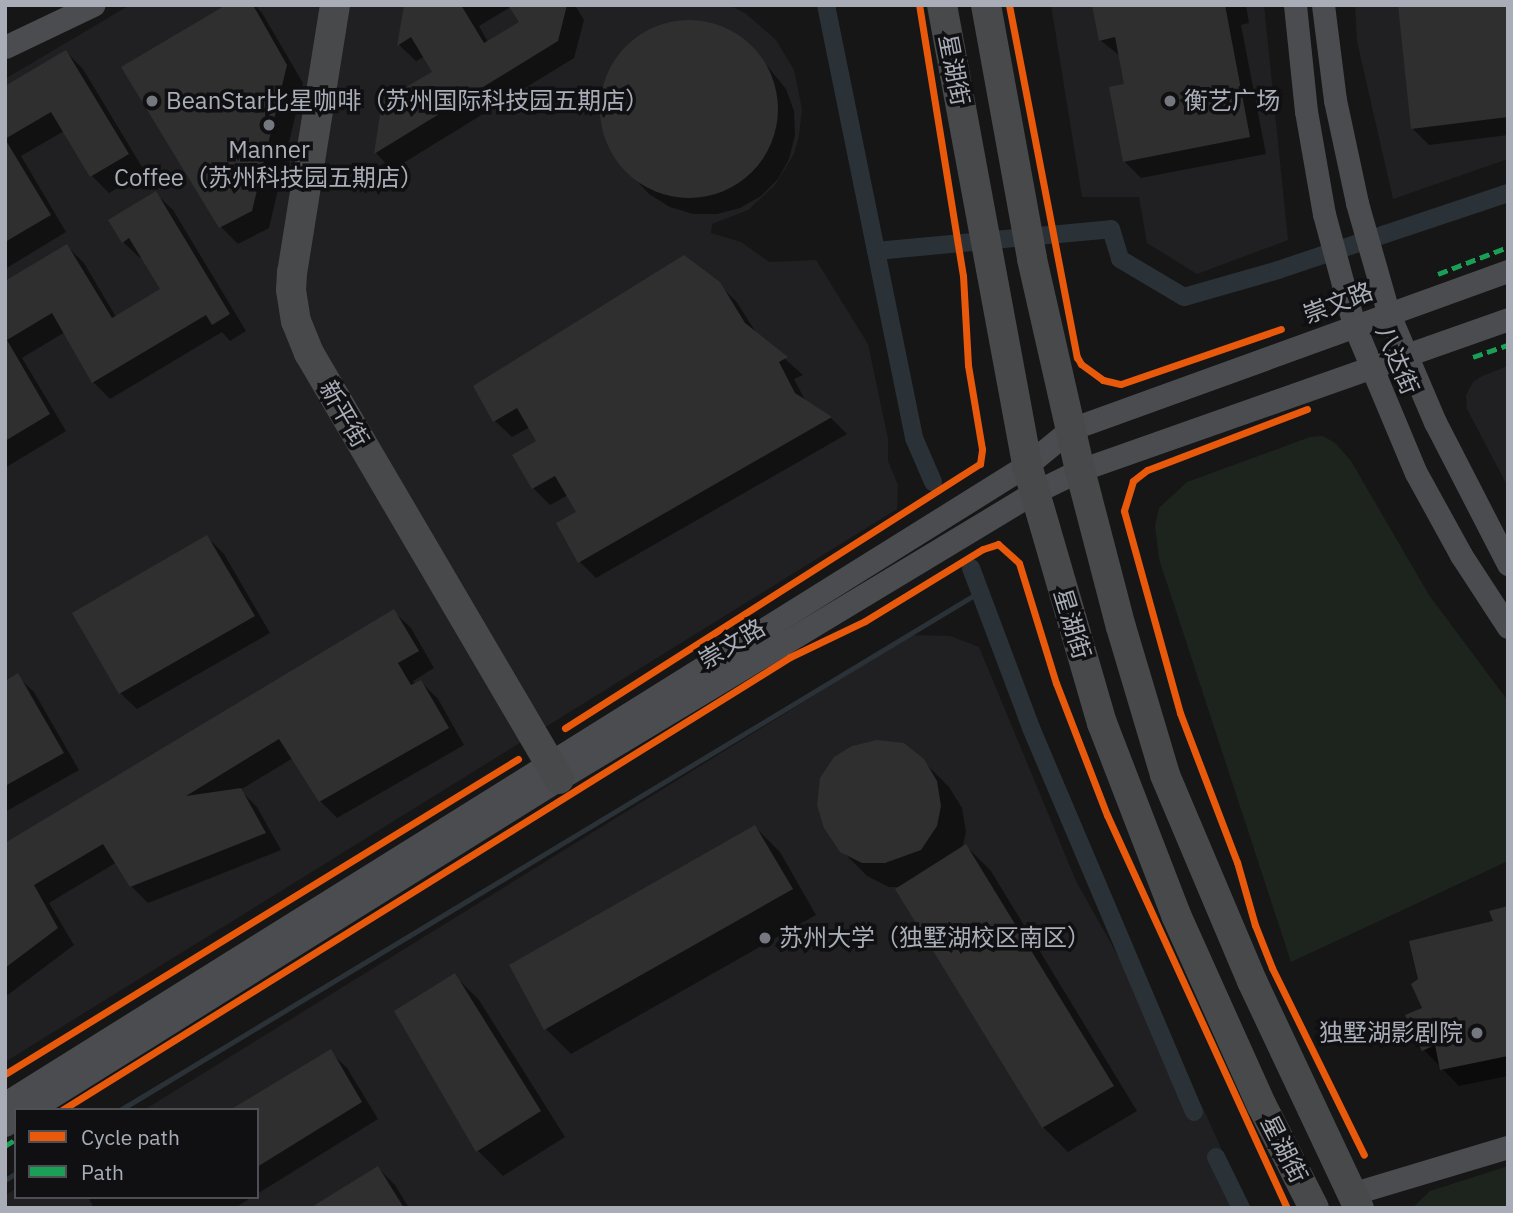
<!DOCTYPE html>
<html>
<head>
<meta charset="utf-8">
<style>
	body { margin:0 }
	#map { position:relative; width:1513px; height:1213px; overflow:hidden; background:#161616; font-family:"IBM Plex Sans","Noto Sans SC",sans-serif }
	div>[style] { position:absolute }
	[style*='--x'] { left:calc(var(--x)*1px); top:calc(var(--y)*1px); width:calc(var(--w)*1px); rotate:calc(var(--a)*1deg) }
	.built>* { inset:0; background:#202022 }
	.green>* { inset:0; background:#1d231d }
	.shadow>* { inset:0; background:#0007 }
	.stream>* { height:5px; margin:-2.5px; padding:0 2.5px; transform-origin:2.5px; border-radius:2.5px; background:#2a3237 }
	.canal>* { height:18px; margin:-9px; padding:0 9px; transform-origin:9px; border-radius:9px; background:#2a3237 }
	.building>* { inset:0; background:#2f2f30 }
	.round { border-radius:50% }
	.minor>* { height:23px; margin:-11.5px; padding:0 11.5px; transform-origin:11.5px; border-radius:11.5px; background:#4b4c4f }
	.major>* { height:30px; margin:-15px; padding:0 15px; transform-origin:15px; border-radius:15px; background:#48494b }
	.quiet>* { height:5px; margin-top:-2.5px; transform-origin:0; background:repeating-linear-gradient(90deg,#1a9f57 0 10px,transparent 0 15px) }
	.cycleway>* { height:7px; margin:-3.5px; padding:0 3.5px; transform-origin:3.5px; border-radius:3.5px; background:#e8590c }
	.dots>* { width:19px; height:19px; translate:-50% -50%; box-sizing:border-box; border:4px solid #101012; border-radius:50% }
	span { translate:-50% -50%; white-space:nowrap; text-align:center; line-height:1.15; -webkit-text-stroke:7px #101012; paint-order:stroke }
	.street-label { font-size:24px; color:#a8adb7 }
	.poi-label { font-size:24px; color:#a8adb7 }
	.left { translate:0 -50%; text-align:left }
	.right { translate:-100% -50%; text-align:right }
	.frame { position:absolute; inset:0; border:7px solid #a8adb7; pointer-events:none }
	.legend { position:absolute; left:14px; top:1108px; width:245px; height:91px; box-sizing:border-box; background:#101012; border:2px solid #4d4f54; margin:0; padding:9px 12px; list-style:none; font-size:21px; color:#a8adb7 }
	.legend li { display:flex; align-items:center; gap:14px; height:35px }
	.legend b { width:35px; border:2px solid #4d4f54 }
</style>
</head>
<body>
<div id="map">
	<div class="built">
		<div style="clip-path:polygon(130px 5px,728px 5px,745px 13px,776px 40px,794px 70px,802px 109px,799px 136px,794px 154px,775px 185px,748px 210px,712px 224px,711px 233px,741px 242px,769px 262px,816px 260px,868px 344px,888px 439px,888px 461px,898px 485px,897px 509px,5px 1062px,5px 79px)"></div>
		<div style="clip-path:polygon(1051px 5px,1264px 5px,1288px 240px,1197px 274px,1147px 243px,1139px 197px,1082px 197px)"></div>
		<div style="clip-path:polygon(1355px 5px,1508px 5px,1508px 159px,1393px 199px,1357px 41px)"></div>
		<div style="clip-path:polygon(1508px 366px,1508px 487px,1467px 409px,1466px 395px,1473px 382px,1482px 376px)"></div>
		<div style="clip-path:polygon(912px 635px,950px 636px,979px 647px,1076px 881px,1204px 1110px,1248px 1208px,5px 1208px,5px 1195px,16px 1189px,16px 1197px,257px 1197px,257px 1110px,144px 1110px)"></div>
	</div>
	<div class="green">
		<div style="clip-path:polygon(1323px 436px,1335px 443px,1351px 461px,1429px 595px,1508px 701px,1508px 861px,1291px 962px,1159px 559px,1155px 526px,1159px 508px,1187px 482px,1310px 437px)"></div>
		<div style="clip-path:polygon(1508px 1166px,1508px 1208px,1412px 1208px,1430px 1191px)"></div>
	</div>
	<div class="shadow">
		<div style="clip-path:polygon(229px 5px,255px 5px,262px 13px,303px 83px,269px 228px,238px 244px,221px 227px,123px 68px)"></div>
		<div style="clip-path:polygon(evenodd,406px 5px,575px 5px,584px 20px,574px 58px,392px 170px,376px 153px,384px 102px,434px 72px,425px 56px,416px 61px,399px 45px,406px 5px,511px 7px,521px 23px,488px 42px,479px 26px,511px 7px)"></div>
		<div style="clip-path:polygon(1094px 5px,1246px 5px,1249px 23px,1241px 25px,1266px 154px,1141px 178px,1124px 161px,1126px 86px,1120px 56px,1100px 40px)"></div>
		<div style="clip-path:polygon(1508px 5px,1508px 135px,1429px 145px,1412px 128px)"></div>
		<div style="clip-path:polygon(691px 21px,715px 25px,737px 35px,755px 51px,786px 89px,794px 111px,795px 135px,789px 159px,778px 179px,761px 196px,740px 208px,717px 214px,693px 214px,670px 207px,649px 194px,616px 158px,605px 136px,601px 113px,603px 89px,612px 67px,626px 48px,645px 33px,667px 24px)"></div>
		<div style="clip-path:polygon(66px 52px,83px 69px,145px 172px,109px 193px,92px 176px,64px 131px,21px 156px,66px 232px,5px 269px,5px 88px)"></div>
		<div style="clip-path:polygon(156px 194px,173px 210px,246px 331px,230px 341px,222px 332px,110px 399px,93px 382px,65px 332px,22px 358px,66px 431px,5px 468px,5px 283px,67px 246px,84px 263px,116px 317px,162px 289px,142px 257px,140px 258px,123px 242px)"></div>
		<div style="clip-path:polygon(718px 284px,736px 301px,757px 334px,803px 375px,794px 379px,806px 402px,831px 418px,847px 434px,596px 578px,580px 562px,578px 513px,568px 495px,550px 505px,533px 488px,539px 442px,530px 427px,512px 437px,495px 421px)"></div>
		<div style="clip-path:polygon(207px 537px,224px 554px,270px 633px,137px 709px,120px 693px)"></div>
		<div style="clip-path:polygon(394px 612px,411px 628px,434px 668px,413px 681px,416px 685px,421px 682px,438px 699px,464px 745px,337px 818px,320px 801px,293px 758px,240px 790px,257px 807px,281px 850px,148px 903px,131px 886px,117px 862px,49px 903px,74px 945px,5px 997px,5px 845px)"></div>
		<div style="clip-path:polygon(17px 676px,34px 692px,79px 770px,5px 812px,5px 683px)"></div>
		<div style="clip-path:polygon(923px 761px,949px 787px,962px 808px,966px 832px,962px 849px,966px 846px,991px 871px,1137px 1111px,1068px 1152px,1043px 1127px,902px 887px,889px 887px,867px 876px,841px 850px)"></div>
		<div style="clip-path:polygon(755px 827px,780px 852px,816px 915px,571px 1054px,546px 1029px)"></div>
		<div style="clip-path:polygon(1508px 908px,1508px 1076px,1459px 1086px,1424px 1050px,1424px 1008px)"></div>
		<div style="clip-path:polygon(454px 975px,479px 1000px,565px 1137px,503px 1176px,478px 1151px,396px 1011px)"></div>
		<div style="clip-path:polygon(330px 1052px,347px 1068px,378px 1119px,257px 1194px,257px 1110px)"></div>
		<div style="clip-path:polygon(378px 1168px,395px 1185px,409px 1208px,314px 1208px)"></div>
		<div style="clip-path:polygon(88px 1197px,252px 1197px,235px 1208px,94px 1208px)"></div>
	</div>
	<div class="stream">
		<div style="--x:120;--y:1110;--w:1005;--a:-31.08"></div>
		<div style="--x:5;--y:1180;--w:13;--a:-32"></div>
	</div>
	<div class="canal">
		<div style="--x:826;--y:5;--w:442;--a:78.5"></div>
		<div style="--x:914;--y:438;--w:48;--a:66.6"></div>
		<div style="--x:876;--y:251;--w:236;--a:-5.3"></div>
		<div style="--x:1111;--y:229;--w:31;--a:73"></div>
		<div style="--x:1120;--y:259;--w:74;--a:30.7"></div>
		<div style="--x:1184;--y:297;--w:98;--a:-16"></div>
		<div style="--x:1278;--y:270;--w:243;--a:-18.5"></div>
		<div style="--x:971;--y:568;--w:171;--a:69.4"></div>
		<div style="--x:1031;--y:728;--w:417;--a:67"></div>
		<div style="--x:1216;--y:1157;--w:57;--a:63.9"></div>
	</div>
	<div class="building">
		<div style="clip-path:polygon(226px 5px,253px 5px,287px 65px,252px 211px,219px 228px,121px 67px)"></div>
		<div style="clip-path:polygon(404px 5px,461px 5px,484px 43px,519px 22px,508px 5px,567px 5px,558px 41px,374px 154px,382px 101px,432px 72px,411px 37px,397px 46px)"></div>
		<div style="clip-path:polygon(1092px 5px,1225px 5px,1250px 137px,1123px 162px,1109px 87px,1124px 84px,1115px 37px,1099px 41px)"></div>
		<div style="clip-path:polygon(1398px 5px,1508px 5px,1508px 117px,1411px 129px)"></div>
		<div class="round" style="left:600px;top:20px;width:178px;height:178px"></div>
		<div style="clip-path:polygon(66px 50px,129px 154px,90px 177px,51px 112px,5px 139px,5px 86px)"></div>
		<div style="clip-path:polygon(5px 139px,51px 215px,5px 242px)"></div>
		<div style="clip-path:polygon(156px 191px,230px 314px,212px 325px,206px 315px,92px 383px,52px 313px,7px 340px,50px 414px,5px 441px,5px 281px,67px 244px,112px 318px,160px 289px,129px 238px,122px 243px,108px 220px)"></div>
		<div style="clip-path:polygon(684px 255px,720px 282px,745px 323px,788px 357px,779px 362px,795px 393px,832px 417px,578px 563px,556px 523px,576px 512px,555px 476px,532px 489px,512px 455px,536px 441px,517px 408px,493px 422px,473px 386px)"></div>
		<div style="clip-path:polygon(207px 535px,255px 616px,119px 694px,72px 613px)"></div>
		<div style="clip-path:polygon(394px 609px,419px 651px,398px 663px,411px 685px,421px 680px,449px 728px,319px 802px,279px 739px,186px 796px,241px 788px,266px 833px,130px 887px,103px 844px,34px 885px,58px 928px,5px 968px,5px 843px)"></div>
		<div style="clip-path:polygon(18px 673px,64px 753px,5px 786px,5px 681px)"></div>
		<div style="clip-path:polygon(877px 740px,904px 743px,924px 759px,937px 781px,941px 806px,937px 826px,921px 850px,885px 863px,862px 863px,840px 852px,824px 828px,817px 805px,820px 778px,834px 757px,852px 746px)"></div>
		<div style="clip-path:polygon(755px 825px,793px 889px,544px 1030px,509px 965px)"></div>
		<div style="clip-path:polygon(966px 844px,1114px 1086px,1042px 1128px,895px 889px)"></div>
		<div style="clip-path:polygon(1508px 906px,1508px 1056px,1440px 1070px,1435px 1045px,1422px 1051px,1405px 1015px,1422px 1008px,1411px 984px,1418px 979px,1409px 941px,1493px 921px,1489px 911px)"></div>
		<div style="clip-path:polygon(455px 973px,541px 1111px,476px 1152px,394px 1011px)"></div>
		<div style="clip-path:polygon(331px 1049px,362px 1102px,257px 1167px,257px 1110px,230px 1110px)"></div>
		<div style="clip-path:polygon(378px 1166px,404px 1208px,310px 1208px)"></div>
	</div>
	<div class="minor">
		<div style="--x:1295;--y:5;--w:107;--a:84.1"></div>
		<div style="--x:1306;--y:111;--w:105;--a:80.1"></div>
		<div style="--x:1324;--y:214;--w:115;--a:74.9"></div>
		<div style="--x:1354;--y:325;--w:160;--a:67.3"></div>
		<div style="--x:1416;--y:473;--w:94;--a:61.2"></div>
		<div style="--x:1461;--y:555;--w:86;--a:56.9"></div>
		<div style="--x:1323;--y:5;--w:96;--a:82.8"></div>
		<div style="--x:1335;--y:100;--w:105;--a:77.9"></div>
		<div style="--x:1357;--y:203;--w:113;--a:74.1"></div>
		<div style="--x:1388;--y:312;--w:120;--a:66.9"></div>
		<div style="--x:1435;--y:422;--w:160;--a:62.8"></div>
		<div style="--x:5;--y:47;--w:98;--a:-25.5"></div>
		<div style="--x:5;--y:1103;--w:1205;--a:-31.98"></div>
		<div style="--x:1027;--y:465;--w:57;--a:-39.3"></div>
		<div style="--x:1071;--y:429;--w:465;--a:-19.9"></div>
		<div style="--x:30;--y:1110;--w:624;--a:-32.03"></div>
		<div style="--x:559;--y:779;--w:554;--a:-31.11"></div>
		<div style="--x:1033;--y:493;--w:52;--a:-26.1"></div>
		<div style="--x:1080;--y:470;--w:454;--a:-19.4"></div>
		<div style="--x:5;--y:1125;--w:13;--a:-32"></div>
		<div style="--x:1351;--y:1194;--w:164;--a:-16.7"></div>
	</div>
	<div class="major">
		<div style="--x:335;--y:5;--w:270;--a:99.1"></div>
		<div style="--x:292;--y:272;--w:18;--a:93"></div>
		<div style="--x:291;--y:290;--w:31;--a:81"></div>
		<div style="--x:296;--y:321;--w:35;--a:68"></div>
		<div style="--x:309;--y:353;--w:494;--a:59.6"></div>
		<div style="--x:942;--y:5;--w:468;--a:79.5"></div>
		<div style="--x:1027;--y:465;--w:269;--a:73.8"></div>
		<div style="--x:1102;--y:723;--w:206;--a:68.9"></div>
		<div style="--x:1176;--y:915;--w:209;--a:65.8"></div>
		<div style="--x:1262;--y:1106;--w:114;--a:63"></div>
		<div style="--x:986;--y:5;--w:258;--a:79.7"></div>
		<div style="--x:1032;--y:259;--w:216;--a:77.2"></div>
		<div style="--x:1080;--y:470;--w:162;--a:75.4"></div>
		<div style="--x:1121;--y:627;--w:154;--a:73.4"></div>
		<div style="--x:1165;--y:775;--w:224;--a:67.1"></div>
		<div style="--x:1252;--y:981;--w:251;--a:64.8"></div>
	</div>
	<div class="quiet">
		<div style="--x:1438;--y:274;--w:75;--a:-21.1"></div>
		<div style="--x:1473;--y:357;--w:37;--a:-19"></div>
		<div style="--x:5;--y:1146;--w:13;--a:-32"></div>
		<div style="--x:1392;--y:1207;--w:1;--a:90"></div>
	</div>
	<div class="cycleway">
		<div style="--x:1009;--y:5;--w:359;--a:79.1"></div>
		<div style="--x:1077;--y:357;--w:8;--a:60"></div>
		<div style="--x:1081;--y:364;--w:27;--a:36"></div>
		<div style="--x:1103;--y:380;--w:18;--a:13"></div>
		<div style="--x:1121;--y:384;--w:169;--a:-19"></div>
		<div style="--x:1307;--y:409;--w:171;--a:159.1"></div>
		<div style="--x:1147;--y:470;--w:18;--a:142"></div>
		<div style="--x:1133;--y:481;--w:31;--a:107"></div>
		<div style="--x:1124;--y:511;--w:210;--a:74.5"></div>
		<div style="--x:1180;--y:713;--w:160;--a:69.1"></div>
		<div style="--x:1237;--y:862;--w:66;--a:74.1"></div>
		<div style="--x:1255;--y:925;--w:46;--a:68.4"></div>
		<div style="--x:1272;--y:968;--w:208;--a:63.8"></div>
		<div style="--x:565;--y:728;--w:492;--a:-32.5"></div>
		<div style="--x:980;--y:464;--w:15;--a:-82"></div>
		<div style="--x:982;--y:449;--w:85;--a:-99.5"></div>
		<div style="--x:968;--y:365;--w:89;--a:-93.2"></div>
		<div style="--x:963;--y:276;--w:275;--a:-99.2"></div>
		<div style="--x:5;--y:1074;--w:602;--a:-31.55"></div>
		<div style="--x:62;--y:1110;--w:857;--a:-31.89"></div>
		<div style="--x:790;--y:657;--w:83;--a:-25.6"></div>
		<div style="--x:865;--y:621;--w:138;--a:-31.4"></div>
		<div style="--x:983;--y:549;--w:16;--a:-18"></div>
		<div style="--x:998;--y:544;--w:28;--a:42"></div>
		<div style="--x:1019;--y:563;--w:126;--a:72.9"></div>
		<div style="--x:1056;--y:683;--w:142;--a:68.9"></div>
		<div style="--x:1107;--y:815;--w:432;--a:65.4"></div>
	</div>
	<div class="dots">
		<div style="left:152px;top:101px;background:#75787f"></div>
		<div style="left:1170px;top:101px;background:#75787f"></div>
		<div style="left:269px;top:125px;background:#75787f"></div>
		<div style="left:765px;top:938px;background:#75787f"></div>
		<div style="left:1477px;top:1033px;background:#75787f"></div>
	</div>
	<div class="street-label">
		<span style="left:954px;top:70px;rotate:79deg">星湖街</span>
		<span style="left:1338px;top:303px;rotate:-21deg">崇文路</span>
		<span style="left:1397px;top:360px;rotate:67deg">八达街</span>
		<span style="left:344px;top:414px;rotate:60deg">新平街</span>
		<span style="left:1072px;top:624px;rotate:73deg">星湖街</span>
		<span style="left:732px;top:644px;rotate:-31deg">崇文路</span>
		<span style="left:1284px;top:1149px;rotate:63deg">星湖街</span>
	</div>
	<div class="poi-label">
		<span class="left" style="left:166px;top:101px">BeanStar比星咖啡（苏州国际科技园五期店）</span>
		<span class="left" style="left:1184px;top:101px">衡艺广场</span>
		<span style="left:269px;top:164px">Manner<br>Coffee（苏州科技园五期店）</span>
		<span class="left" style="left:779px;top:938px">苏州大学（独墅湖校区南区）</span>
		<span class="right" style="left:1463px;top:1033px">独墅湖影剧院</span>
	</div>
	<div class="frame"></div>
	<ul class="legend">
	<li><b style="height:9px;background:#e8590c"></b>Cycle path</li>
	<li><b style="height:9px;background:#1a9f57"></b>Path</li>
	</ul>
</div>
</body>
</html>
